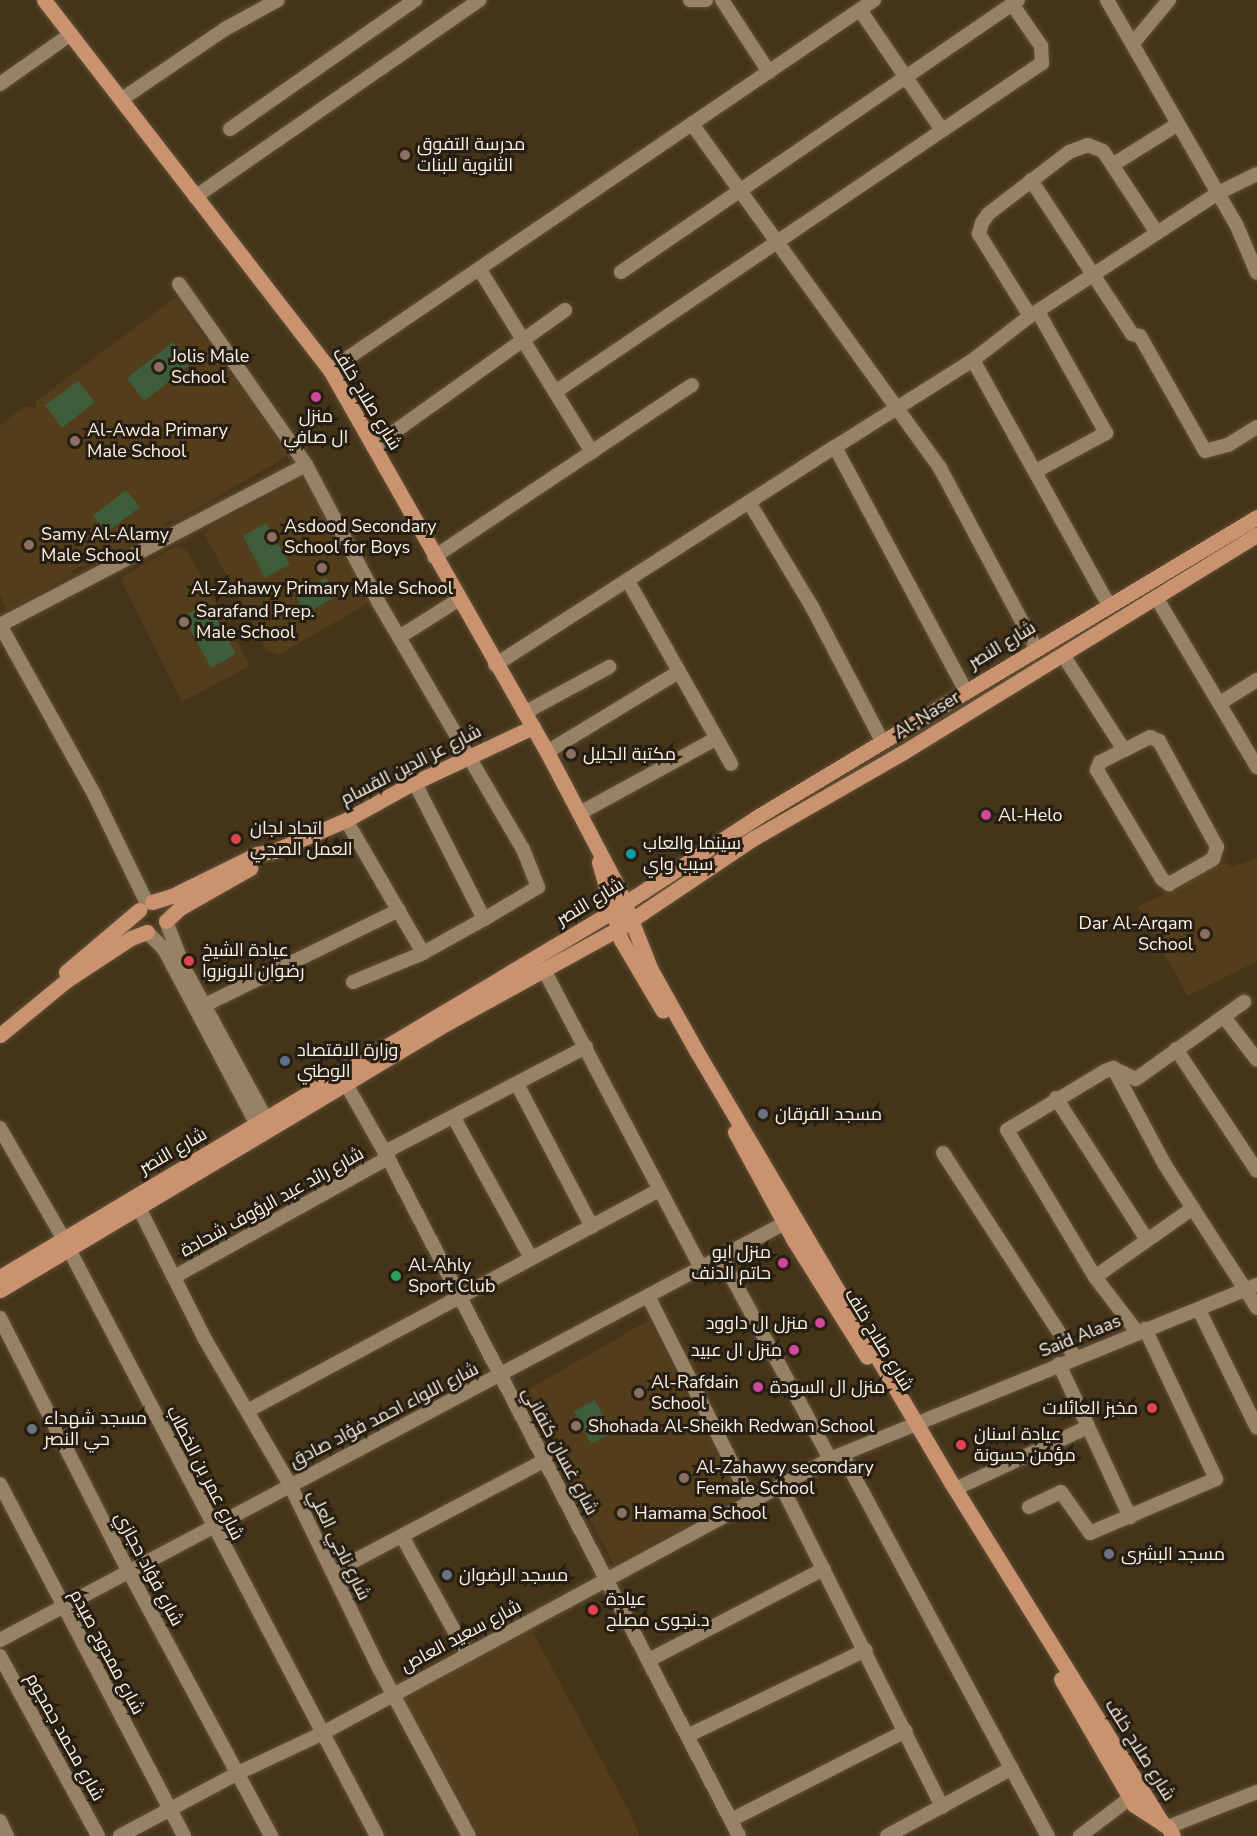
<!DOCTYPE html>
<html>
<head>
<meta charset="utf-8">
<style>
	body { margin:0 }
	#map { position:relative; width:1257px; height:1836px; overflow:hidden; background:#463419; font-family:"Nunito Sans",Cairo,sans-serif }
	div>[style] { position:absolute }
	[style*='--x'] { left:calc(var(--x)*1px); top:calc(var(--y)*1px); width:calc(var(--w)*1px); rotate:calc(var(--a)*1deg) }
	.built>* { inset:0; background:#533d1a }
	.green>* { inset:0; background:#3e5d3b }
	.roads { filter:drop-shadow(0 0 2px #5e5037) drop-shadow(0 0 2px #5e5037) }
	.minor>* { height:14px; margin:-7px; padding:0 7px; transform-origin:7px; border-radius:7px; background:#978265 }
	.major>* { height:15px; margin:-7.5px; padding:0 7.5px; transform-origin:7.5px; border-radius:7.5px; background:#cb926f }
	.dots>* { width:16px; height:16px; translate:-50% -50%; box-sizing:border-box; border:3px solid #261e12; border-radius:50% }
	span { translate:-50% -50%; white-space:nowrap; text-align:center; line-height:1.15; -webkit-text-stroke:6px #261e12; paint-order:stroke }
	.poi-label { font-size:18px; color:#fef3e3 }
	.left { translate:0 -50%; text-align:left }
	.right { translate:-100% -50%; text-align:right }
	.street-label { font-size:18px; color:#fef3e3 }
</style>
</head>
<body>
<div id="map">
	<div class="built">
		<div style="clip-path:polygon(175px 298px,289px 455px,178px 520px,164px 522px,164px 527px,94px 563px,72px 570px,73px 574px,8px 611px,0 595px,0 425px,26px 406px,35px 408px,36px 401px)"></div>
		<div style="clip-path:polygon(300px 479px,311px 486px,375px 599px,279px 655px,267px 651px,205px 535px,208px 528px)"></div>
		<div style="clip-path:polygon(176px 546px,187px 550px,250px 666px,182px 702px,120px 578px)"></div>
		<div style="clip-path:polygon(1257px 858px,1257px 961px,1188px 996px,1138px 907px,1226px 862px,1232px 867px)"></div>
		<div style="clip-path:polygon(649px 1320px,739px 1497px,614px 1565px,524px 1392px)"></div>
		<div style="clip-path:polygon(531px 1629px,630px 1813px,639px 1836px,480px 1836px,400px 1693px)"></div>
	</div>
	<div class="green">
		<div style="clip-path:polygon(173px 342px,191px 364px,144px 401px,127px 378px)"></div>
		<div style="clip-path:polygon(78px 381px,95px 402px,62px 428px,45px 405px)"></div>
		<div style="clip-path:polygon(126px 490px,140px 507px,107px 532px,93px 516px)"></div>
		<div style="clip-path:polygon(266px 523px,290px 564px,265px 578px,243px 536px)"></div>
		<div style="clip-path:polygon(326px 577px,337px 596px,305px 614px,295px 594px)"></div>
		<div style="clip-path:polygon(209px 603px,236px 654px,211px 668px,183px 616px)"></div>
		<div style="clip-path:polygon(595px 1400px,612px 1433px,591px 1444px,574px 1411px)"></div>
	</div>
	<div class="roads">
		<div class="minor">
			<div style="--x:690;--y:0;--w:16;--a:0"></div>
			<div style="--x:722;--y:0;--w:86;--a:56.9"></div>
			<div style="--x:1107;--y:0;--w:258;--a:60.1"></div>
			<div style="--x:1236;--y:224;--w:53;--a:66.8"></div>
			<div style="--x:860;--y:10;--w:145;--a:55.7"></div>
			<div style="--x:1134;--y:42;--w:55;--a:-50.2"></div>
			<div style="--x:0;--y:84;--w:87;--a:-35.2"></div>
			<div style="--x:122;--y:99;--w:125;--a:-34.2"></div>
			<div style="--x:225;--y:29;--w:60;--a:-28.7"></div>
			<div style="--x:692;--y:124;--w:424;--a:54.2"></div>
			<div style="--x:940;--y:468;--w:204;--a:61.9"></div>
			<div style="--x:230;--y:129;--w:226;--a:-34.9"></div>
			<div style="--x:1114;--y:164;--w:75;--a:-32"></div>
			<div style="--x:1031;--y:180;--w:184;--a:56.7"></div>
			<div style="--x:1132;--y:334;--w:8;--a:14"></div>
			<div style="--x:1140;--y:336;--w:132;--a:60.5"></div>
			<div style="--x:1205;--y:451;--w:24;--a:-15"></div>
			<div style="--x:1228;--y:445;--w:34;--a:-32"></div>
			<div style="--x:195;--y:197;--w:346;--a:-34.7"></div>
			<div style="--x:480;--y:270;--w:214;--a:58.4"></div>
			<div style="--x:621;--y:272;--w:481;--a:-34.4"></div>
			<div style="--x:179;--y:284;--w:221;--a:54.9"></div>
			<div style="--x:306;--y:465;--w:156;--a:62.1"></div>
			<div style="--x:379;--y:603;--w:285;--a:59.7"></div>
			<div style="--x:523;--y:849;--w:41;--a:68.5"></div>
			<div style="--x:538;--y:887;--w:63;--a:149.3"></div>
			<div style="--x:484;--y:919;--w:153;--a:-116.9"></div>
			<div style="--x:1030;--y:316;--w:97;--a:-121.9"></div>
			<div style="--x:979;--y:234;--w:11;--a:-75"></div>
			<div style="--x:982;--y:223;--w:11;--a:-56"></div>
			<div style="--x:988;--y:214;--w:102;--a:-37.4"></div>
			<div style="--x:1069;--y:152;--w:20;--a:-20"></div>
			<div style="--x:1088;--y:145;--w:16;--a:22"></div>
			<div style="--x:1103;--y:151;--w:98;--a:56.6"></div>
			<div style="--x:973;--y:360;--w:279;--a:61"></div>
			<div style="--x:330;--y:370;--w:658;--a:-34.22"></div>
			<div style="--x:555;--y:392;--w:588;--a:-34.04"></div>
			<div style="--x:1042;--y:63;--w:17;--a:-93"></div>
			<div style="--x:1041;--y:46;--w:51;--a:-124.6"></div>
			<div style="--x:373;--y:447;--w:236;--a:-35.5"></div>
			<div style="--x:835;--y:447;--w:163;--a:-32.2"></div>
			<div style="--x:973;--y:360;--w:72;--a:-37.7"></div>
			<div style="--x:1030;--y:316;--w:225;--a:-33.2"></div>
			<div style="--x:1218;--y:193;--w:43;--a:-26"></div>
			<div style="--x:1036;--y:471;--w:80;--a:-28.5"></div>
			<div style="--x:1106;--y:433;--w:139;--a:-119.3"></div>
			<div style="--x:749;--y:502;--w:122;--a:59"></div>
			<div style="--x:812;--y:607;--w:151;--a:62.4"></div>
			<div style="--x:434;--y:557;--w:310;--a:-33.7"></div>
			<div style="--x:628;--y:581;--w:210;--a:60.6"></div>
			<div style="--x:1156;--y:597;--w:198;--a:59.3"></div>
			<div style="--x:0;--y:625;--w:345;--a:-27.6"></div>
			<div style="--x:0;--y:625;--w:193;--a:60.9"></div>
			<div style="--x:94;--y:794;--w:121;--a:64.1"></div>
			<div style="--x:401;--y:636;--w:67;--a:-32.3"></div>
			<div style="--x:1063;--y:655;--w:113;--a:57.3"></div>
			<div style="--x:1124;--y:750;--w:27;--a:153"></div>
			<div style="--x:1100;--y:762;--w:9;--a:111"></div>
			<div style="--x:1097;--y:770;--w:127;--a:59.2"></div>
			<div style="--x:1162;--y:879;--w:9;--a:36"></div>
			<div style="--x:1169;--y:884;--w:51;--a:-29.6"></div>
			<div style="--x:1213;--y:859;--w:13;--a:-72"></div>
			<div style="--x:1217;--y:847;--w:121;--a:-118.7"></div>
			<div style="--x:1159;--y:741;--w:10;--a:-156"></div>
			<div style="--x:1150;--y:737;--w:29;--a:153"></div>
			<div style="--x:495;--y:665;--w:404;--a:-32.7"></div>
			<div style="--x:835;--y:447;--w:277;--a:61.8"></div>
			<div style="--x:1220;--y:703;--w:44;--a:-31.9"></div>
			<div style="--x:524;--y:713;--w:97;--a:-28.4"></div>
			<div style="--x:547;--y:752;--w:152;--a:-31.3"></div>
			<div style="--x:580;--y:813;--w:154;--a:-28.7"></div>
			<div style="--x:346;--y:820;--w:154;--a:59.9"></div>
			<div style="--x:166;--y:921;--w:50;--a:69"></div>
			<div style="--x:184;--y:968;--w:172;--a:61.5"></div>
			<div style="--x:147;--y:932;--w:24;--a:45"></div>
			<div style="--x:164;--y:949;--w:199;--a:62.1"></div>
			<div style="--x:544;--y:970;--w:339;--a:62.2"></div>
			<div style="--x:353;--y:982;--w:76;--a:-22.5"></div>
			<div style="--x:423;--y:953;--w:70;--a:-29.1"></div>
			<div style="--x:205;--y:1005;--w:216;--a:-26.1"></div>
			<div style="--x:1224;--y:1017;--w:54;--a:52.5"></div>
			<div style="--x:1176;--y:1049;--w:146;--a:56.4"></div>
			<div style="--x:1113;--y:1068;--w:110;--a:61.8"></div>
			<div style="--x:1165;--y:1165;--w:170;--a:57.2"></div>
			<div style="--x:346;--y:1084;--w:85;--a:60.4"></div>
			<div style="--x:388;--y:1158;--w:763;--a:62.63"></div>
			<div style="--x:517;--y:1084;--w:161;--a:62.3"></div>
			<div style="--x:1056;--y:1098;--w:166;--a:57.3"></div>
			<div style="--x:454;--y:1118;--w:160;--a:61.2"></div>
			<div style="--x:0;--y:1128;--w:127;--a:60.2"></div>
			<div style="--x:63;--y:1238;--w:675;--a:62.3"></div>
			<div style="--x:385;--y:1152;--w:227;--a:-27.6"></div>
			<div style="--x:943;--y:1153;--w:243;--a:57.1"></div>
			<div style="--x:139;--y:1208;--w:149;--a:63.3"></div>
			<div style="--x:206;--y:1341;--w:167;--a:59.7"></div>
			<div style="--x:290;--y:1485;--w:206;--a:64.1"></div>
			<div style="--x:380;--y:1670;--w:188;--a:61.8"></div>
			<div style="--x:1193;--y:1208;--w:120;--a:144.9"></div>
			<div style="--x:1095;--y:1277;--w:171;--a:-120.9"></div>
			<div style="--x:1007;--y:1130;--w:114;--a:-31"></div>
			<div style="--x:1105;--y:1071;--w:9;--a:-21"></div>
			<div style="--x:1113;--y:1068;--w:25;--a:26"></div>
			<div style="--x:1136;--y:1079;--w:133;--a:-35.5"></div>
			<div style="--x:722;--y:1259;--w:227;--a:61.6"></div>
			<div style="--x:174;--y:1277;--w:245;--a:-29.1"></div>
			<div style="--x:1095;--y:1277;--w:69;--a:52.6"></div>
			<div style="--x:649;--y:1298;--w:227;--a:63.3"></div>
			<div style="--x:1199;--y:1310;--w:131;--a:63.8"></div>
			<div style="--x:0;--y:1318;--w:285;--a:63.1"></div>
			<div style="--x:129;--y:1572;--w:300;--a:61.7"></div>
			<div style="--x:1059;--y:1364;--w:169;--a:65.1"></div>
			<div style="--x:247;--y:1411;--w:468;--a:-28.2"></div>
			<div style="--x:842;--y:1454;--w:434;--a:61.7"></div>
			<div style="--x:0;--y:1484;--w:397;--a:62.4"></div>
			<div style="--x:781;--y:1485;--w:360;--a:63.4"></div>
			<div style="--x:955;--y:1489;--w:147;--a:-25"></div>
			<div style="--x:1029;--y:1507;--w:35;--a:-25"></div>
			<div style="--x:1061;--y:1492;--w:50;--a:54.7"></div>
			<div style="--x:1090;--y:1533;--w:137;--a:-23.2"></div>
			<div style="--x:1216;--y:1479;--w:166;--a:-115.3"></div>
			<div style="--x:403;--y:1538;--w:132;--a:61.1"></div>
			<div style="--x:333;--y:1572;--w:240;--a:-27.8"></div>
			<div style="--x:0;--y:1640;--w:889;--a:-27.98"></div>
			<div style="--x:0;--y:1656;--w:205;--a:61.4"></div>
			<div style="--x:649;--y:1660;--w:197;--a:-27.5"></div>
			<div style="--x:689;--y:1735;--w:196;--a:-25.7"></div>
			<div style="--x:731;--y:1820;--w:196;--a:-27"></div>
			<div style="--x:0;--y:1821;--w:17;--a:65"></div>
			<div style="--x:1168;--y:1827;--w:96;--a:-21.5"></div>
			<div style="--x:120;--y:1836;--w:134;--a:-28.1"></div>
			<div style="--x:238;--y:1773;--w:92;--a:-25.2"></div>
			<div style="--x:321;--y:1734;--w:579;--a:-28.38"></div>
			<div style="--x:830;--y:1459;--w:461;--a:-22.2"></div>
			<div style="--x:887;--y:1836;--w:142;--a:-28.5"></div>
			<div style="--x:1080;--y:1836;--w:63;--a:-37.2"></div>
		</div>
		<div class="major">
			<div style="--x:44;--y:0;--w:468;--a:52.3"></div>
			<div style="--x:330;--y:370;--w:439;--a:60.4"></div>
			<div style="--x:547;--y:752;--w:153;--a:62.3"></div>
			<div style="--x:618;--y:887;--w:89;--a:68.3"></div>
			<div style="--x:651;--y:970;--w:94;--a:60.7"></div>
			<div style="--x:697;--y:1052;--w:502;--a:59.45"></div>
			<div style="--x:952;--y:1484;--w:400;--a:58.2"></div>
			<div style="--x:599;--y:862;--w:81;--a:74.2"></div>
			<div style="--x:621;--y:940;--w:82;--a:59.4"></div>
			<div style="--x:152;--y:902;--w:21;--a:-17"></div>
			<div style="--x:172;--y:896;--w:95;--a:-26.3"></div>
			<div style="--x:257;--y:854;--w:17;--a:-10"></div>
			<div style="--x:274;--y:851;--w:78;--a:-23.3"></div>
			<div style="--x:346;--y:820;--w:72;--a:-29.1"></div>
			<div style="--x:409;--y:785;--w:137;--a:-25.1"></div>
			<div style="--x:166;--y:921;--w:19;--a:-43"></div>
			<div style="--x:180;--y:908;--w:81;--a:-29.7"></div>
			<div style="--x:66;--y:972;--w:96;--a:-40.3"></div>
			<div style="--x:0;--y:1035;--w:87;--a:-39.4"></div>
			<div style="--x:67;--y:980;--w:77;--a:-33.3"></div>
			<div style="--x:131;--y:938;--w:17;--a:-21"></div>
			<div style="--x:735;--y:1132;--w:122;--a:61.5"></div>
			<div style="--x:793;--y:1239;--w:139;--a:57.9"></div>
			<div style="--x:0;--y:1277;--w:714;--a:-30.84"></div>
			<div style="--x:613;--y:911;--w:172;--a:-33.1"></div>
			<div style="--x:757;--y:817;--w:583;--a:-30.96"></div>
			<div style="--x:0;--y:1290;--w:521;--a:-30.85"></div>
			<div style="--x:447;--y:1023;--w:195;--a:-28.8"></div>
			<div style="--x:618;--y:929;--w:164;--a:-33.8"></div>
			<div style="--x:754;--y:838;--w:171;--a:-29.9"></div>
			<div style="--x:902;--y:753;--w:417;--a:-31.6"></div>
			<div style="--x:1061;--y:1679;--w:146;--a:59.9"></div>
			<div style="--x:1134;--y:1805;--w:40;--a:32.9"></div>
			<div style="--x:1168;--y:1827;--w:10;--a:61"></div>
		</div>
	</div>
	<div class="dots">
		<div style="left:405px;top:155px;background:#8d6e63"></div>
		<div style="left:159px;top:367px;background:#8d6e63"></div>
		<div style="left:316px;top:397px;background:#d1479c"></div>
		<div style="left:75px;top:441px;background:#8d6e63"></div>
		<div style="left:272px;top:537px;background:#8d6e63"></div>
		<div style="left:29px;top:545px;background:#8d6e63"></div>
		<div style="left:322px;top:568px;background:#8d6e63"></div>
		<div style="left:184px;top:622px;background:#8d6e63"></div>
		<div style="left:571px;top:754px;background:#8d6e63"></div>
		<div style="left:986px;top:815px;background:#d1479c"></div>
		<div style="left:236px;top:839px;background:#e0444e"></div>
		<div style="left:631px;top:854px;background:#0f9aa8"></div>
		<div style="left:1205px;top:934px;background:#8d6e63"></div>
		<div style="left:189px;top:961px;background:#e0444e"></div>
		<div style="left:285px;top:1061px;background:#5c6f8a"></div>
		<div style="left:763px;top:1114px;background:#6b7280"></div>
		<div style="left:783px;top:1263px;background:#d1479c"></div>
		<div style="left:396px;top:1276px;background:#2e9e5b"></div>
		<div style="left:820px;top:1323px;background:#d1479c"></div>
		<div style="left:794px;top:1350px;background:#d1479c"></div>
		<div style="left:758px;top:1387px;background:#d1479c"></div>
		<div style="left:639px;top:1393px;background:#8d6e63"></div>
		<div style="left:1152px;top:1408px;background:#e0444e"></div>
		<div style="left:576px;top:1426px;background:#8d6e63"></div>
		<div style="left:32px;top:1429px;background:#6b7280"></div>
		<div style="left:961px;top:1445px;background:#e0444e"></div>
		<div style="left:684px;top:1478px;background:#8d6e63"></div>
		<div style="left:622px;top:1513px;background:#8d6e63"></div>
		<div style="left:1109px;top:1554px;background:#6b7280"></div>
		<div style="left:447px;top:1575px;background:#6b7280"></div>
		<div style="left:593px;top:1610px;background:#e0444e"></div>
	</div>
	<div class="poi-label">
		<span class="left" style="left:417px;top:155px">مدرسة التفوق<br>الثانوية للبنات</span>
		<span class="left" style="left:171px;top:367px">Jolis Male<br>School</span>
		<span style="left:316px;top:427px">منزل<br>ال صافي</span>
		<span class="left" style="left:87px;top:441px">Al-Awda Primary<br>Male School</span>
		<span class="left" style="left:284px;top:537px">Asdood Secondary<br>School for Boys</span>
		<span class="left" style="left:41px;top:545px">Samy Al-Alamy<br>Male School</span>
		<span style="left:322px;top:588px">Al-Zahawy Primary Male School</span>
		<span class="left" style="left:196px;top:622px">Sarafand Prep.<br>Male School</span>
		<span class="left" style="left:583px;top:754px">مكتبة الجليل</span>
		<span class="left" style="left:998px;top:815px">Al-Helo</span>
		<span class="left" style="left:250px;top:839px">اتحاد لجان<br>العمل الصحي</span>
		<span class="left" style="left:643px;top:854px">سينما والعاب<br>سيب واي</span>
		<span class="right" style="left:1193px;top:934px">Dar Al-Arqam<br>School</span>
		<span class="left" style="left:202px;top:961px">عيادة الشيخ<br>رضوان الاونروا</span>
		<span class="left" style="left:297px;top:1061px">وزارة الاقتصاد<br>الوطني</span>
		<span class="left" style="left:775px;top:1114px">مسجد الفرقان</span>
		<span class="right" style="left:771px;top:1263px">منزل ابو<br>حاتم الدنف</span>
		<span class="left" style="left:408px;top:1276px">Al-Ahly<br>Sport Club</span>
		<span class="right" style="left:808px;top:1323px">منزل ال داوود</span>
		<span class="right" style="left:782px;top:1350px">منزل ال عبيد</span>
		<span class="left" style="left:651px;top:1393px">Al-Rafdain<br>School</span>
		<span class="left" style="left:770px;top:1387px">منزل ال السودة</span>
		<span class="right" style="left:1138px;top:1408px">مخبز العائلات</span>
		<span class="left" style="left:44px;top:1429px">مسجد شهداء<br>حي النصر</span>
		<span class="left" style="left:588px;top:1426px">Shohada Al-Sheikh Redwan School</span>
		<span class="left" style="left:974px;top:1445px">عيادة اسنان<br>مؤمن حسونة</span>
		<span class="left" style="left:696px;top:1478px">Al-Zahawy secondary<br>Female School</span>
		<span class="left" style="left:634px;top:1513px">Hamama School</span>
		<span class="left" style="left:1121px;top:1554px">مسجد البشرى</span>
		<span class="left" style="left:459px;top:1575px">مسجد الرضوان</span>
		<span class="left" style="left:606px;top:1610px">عيادة<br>د.نجوى مصلح</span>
	</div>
	<div class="street-label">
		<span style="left:367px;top:399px;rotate:59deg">شارع صلاح خلف</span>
		<span style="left:1002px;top:645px;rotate:-31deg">شارع النصر</span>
		<span style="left:927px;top:715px;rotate:-32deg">Al-Naser</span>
		<span style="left:411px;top:765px;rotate:-27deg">شارع عز الدين القسام</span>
		<span style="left:590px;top:902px;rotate:-31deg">شارع النصر</span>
		<span style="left:173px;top:1151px;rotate:-30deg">شارع النصر</span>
		<span style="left:272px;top:1202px;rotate:-29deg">شارع رائد عبد الرؤوف شحادة</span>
		<span style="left:1080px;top:1336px;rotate:-22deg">Said Alaas</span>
		<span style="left:879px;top:1340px;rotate:59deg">شارع صلاح خلف</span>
		<span style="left:384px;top:1415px;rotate:-27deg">شارع اللواء احمد فؤاد صادق</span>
		<span style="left:560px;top:1451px;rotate:62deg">شارع غسان كنفاني</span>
		<span style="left:205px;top:1473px;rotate:63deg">شارع عمر بن الخطاب</span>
		<span style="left:339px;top:1545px;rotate:64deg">شارع ناجي العلي</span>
		<span style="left:149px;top:1569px;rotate:62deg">شارع فؤاد حجازي</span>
		<span style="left:461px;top:1636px;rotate:-28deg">شارع سعيد العاص</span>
		<span style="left:107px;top:1652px;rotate:62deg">شارع ممدوح صيدم</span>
		<span style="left:65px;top:1737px;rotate:61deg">شارع محمد جمجوم</span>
		<span style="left:1140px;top:1750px;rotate:58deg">شارع صلاح خلف</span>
	</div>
</div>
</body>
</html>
